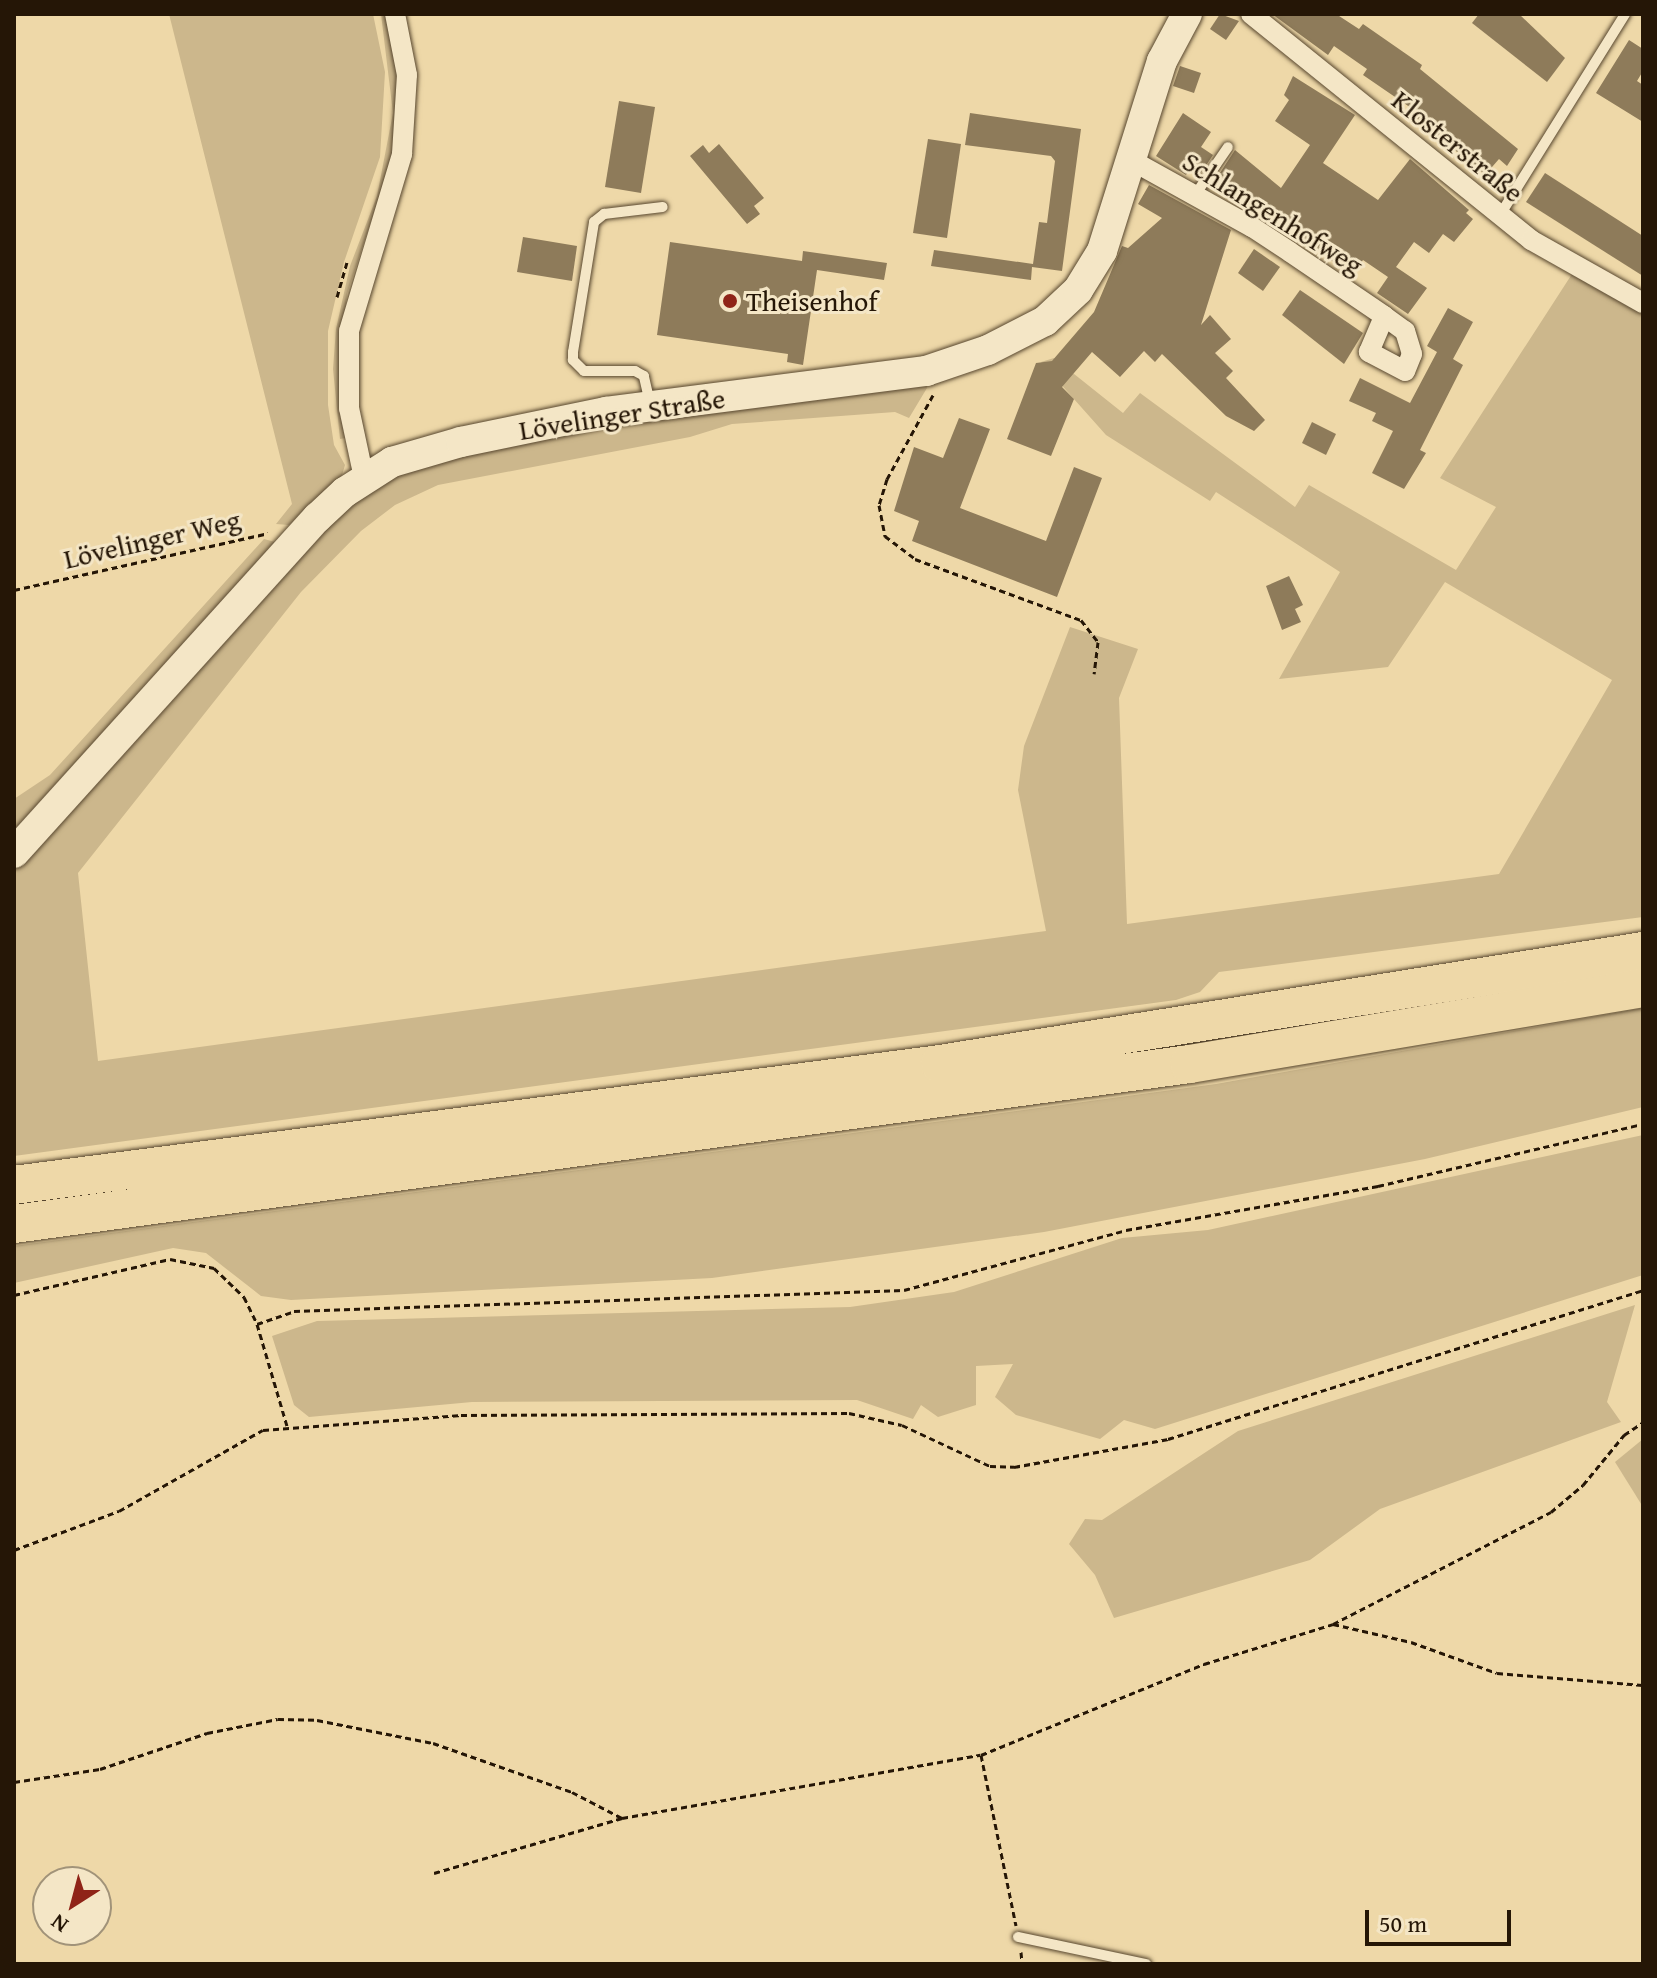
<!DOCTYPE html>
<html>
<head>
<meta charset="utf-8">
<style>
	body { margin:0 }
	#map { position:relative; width:1657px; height:1978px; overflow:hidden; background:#eed8a8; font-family:"Gentium Book Plus",serif }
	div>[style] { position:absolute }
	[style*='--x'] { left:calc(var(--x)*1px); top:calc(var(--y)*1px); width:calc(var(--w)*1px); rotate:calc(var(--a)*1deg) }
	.green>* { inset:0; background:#ccb78c }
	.building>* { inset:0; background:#8e7b5a }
	.path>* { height:3px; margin-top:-1.5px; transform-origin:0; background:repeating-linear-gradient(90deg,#251606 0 6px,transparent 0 10px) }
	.roads { filter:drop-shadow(0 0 2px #57462e) drop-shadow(0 0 2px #57462e) }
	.lane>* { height:10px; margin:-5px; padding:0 5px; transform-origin:5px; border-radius:5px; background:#f4e6c6 }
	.street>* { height:20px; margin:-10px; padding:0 10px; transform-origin:10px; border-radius:10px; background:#f4e6c6 }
	.secondary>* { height:30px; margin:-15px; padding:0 15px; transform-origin:15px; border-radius:15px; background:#f4e6c6 }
	.highway>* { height:38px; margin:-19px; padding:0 19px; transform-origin:19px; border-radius:19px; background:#eed8a8 }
	.dots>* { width:22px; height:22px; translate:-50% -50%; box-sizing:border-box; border:4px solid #f4e6c6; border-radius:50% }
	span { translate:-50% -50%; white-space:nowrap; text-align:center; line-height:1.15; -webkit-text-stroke:6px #f4e6c6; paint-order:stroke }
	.street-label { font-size:28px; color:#251606 }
	.poi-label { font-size:28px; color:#251606 }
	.left { translate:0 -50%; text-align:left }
	.frame { position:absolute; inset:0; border:16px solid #251606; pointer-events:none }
	.north { position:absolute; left:32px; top:1866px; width:80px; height:80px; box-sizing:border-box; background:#f4e6c6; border:2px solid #a19379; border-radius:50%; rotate:216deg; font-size:22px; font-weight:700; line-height:32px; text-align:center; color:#251606 }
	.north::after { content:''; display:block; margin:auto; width:28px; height:36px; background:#8f2418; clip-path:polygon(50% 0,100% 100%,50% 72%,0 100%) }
	.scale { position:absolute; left:1365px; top:1910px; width:146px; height:36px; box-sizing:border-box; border:4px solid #251606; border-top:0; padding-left:10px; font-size:24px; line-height:28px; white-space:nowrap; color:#251606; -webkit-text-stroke:6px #f4e6c6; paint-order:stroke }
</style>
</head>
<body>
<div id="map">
	<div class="green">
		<div style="clip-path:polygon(169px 14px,373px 14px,385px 72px,380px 157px,344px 262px,328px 331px,328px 405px,334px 445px,345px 465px,342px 475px,289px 525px,276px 524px,292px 504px)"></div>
		<div style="clip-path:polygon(381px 14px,387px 14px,398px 75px,394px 152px,347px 294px,339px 369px,346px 438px,340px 439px,333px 369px,336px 329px,350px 266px,377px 196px,393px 113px)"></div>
		<div style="clip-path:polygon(1572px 274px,1643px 309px,1643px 917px,1219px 972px,1200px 992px,1176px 1000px,14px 1156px,14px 865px,346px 503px,408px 466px,608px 422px,925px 382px,927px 388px,909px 418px,895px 412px,732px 424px,690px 437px,438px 485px,395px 505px,361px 531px,301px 592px,78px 873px,98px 1061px,1046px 931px,1018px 790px,1024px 746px,1070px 627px,1138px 649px,1119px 698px,1127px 924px,1499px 874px,1612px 680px,1445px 582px,1388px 667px,1279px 679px,1340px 572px,1216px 492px,1210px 501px,1106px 435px,1041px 362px,1054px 358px,1123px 413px,1140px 393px,1295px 507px,1309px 485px,1456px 570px,1496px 507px,1440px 478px)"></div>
		<div style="clip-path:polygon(264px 539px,275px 542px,14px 830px,14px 799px,50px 775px)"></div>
		<div style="clip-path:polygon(1643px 1008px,1643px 1107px,1425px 1159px,1044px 1232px,712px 1278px,291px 1300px,261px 1296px,206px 1253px,173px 1248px,14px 1283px,14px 1246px,1216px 1084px)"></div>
		<div style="clip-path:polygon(1643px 1135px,1643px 1275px,1155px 1429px,1124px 1420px,1100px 1439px,1016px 1415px,995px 1397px,1013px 1364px,976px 1366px,976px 1405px,938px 1417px,921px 1405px,913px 1419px,857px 1400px,472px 1402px,309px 1417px,294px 1405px,272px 1336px,317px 1321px,850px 1307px,954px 1292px,1122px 1238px,1208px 1230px)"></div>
		<div style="clip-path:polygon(1635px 1305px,1607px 1402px,1621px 1422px,1380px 1509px,1310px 1560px,1114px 1618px,1095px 1575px,1069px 1544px,1085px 1519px,1102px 1520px,1238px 1431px)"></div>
		<div style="clip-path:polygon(1643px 1439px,1643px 1507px,1615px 1462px)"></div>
	</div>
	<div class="building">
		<div style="clip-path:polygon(1220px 14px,1239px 21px,1226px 40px,1210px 29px)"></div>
		<div style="clip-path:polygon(1272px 14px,1336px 14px,1359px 29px,1363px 24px,1422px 65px,1420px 69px,1518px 149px,1507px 166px,1499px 159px,1485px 175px,1411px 114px,1414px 110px,1363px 75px,1367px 69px,1334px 46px,1328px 55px)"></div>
		<div style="clip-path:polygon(1479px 14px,1519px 14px,1565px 58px,1547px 82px,1472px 23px)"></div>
		<div style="clip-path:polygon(1629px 40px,1643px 49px,1643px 71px,1637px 81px,1643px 85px,1643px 122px,1596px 93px)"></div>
		<div style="clip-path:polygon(1180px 66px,1201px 73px,1194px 93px,1173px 86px)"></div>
		<div style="clip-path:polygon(1293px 76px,1355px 115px,1323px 163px,1378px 200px,1410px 159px,1469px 210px,1466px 213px,1473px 219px,1454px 242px,1443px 234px,1429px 253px,1414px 242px,1396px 267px,1427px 288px,1408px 314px,1377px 293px,1388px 277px,1363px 260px,1353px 275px,1281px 227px,1286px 221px,1261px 203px,1257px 210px,1212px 185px,1235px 150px,1281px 188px,1310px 145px,1275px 121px,1289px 100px,1284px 95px)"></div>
		<div style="clip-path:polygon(619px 101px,655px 107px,641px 193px,605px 187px)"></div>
		<div style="clip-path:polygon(970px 113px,1081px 129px,1062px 271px,1032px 267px,1031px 280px,931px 266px,934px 250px,1033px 264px,1039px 222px,1047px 223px,1055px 161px,1051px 156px,965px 145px)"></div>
		<div style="clip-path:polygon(1183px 113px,1211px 132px,1201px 147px,1213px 155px,1199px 176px,1190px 169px,1186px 175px,1156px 156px)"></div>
		<div style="clip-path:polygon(928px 139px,961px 144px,947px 238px,913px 233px)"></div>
		<div style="clip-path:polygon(719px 144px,764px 198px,754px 206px,760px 214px,747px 224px,690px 156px,703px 145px,709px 153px)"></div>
		<div style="clip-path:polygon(1545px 173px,1643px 236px,1643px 276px,1526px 202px)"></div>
		<div style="clip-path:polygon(1149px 185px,1231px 230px,1201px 325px,1210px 315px,1231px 339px,1215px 353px,1233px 371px,1226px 378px,1265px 420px,1254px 431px,1226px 416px,1162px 354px,1155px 362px,1144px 351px,1120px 377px,1092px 352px,1062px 387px,1074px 399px,1051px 456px,1007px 439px,1036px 363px,1052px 361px,1094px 312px,1122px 246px,1128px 248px,1162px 218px,1138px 204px)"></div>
		<div style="clip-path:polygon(523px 237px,577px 246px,572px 281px,517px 272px)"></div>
		<div style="clip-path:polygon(670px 242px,802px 261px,803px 251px,887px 263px,884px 280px,817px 270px,803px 365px,787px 362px,788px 354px,657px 335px)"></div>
		<div style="clip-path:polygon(1254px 249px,1280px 267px,1263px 291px,1238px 273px)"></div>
		<div style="clip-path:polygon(1300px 290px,1363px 333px,1344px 364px,1282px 315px)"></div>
		<div style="clip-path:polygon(1448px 308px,1473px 322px,1453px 359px,1463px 365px,1420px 450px,1426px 453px,1404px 489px,1372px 473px,1393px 431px,1372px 421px,1376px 413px,1349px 401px,1360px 378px,1410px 403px,1437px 352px,1427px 346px)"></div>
		<div style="clip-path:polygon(959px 418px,990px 429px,960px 508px,1046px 541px,1074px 467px,1102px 478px,1057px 597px,912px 541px,919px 521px,894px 511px,914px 447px,943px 458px)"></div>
		<div style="clip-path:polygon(1312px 422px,1336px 434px,1326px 455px,1302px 443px)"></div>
		<div style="clip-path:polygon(1289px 576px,1303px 605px,1295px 609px,1301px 622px,1282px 630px,1266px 586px)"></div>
	</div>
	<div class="path">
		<div style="--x:337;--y:297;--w:36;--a:-74"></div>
		<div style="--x:933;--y:395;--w:96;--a:118.7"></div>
		<div style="--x:887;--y:479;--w:27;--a:107"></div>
		<div style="--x:879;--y:505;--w:32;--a:79"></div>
		<div style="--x:885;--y:536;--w:38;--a:37"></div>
		<div style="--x:915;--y:559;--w:177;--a:20.2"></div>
		<div style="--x:1081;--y:620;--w:28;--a:52"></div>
		<div style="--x:1098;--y:642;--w:32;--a:97"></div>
		<div style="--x:14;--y:590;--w:260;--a:-12.6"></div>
		<div style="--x:14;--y:1295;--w:160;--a:-13"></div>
		<div style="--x:170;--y:1259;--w:45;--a:11.6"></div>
		<div style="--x:214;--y:1268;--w:42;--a:44"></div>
		<div style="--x:244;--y:1297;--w:30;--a:64"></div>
		<div style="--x:257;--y:1324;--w:106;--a:73.6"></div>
		<div style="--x:257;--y:1324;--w:39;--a:-19"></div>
		<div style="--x:294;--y:1311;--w:610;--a:-1.97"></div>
		<div style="--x:904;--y:1290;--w:230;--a:-15.1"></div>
		<div style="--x:1126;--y:1230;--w:256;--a:-9.9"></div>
		<div style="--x:1378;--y:1186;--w:272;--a:-13.2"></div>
		<div style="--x:14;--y:1550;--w:112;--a:-20.4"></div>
		<div style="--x:119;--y:1511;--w:165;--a:-29.4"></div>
		<div style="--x:263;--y:1430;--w:199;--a:-4.3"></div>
		<div style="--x:461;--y:1415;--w:388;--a:-0.3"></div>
		<div style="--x:849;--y:1413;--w:54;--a:12.8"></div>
		<div style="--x:902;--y:1425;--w:97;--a:25"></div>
		<div style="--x:990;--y:1466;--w:24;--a:2"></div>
		<div style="--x:1014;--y:1467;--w:157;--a:-10.3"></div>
		<div style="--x:1168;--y:1439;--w:498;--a:-17.4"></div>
		<div style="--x:1333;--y:1624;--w:80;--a:13"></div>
		<div style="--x:1411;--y:1642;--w:91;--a:19.8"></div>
		<div style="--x:1497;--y:1673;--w:146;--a:4.7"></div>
		<div style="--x:981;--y:1755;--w:241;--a:-22.2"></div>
		<div style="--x:1204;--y:1664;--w:135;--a:-17.2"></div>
		<div style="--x:1333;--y:1624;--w:245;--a:-27.2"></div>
		<div style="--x:1551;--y:1512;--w:42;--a:-40.2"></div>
		<div style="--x:1583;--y:1485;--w:65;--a:-50.6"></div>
		<div style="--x:1624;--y:1435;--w:23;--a:-34"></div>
		<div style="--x:14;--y:1782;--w:87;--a:-8.6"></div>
		<div style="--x:100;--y:1769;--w:113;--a:-18.6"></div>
		<div style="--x:207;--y:1733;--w:72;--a:-11.2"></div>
		<div style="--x:278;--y:1719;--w:39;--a:1"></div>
		<div style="--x:317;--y:1720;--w:118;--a:11.2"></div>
		<div style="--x:433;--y:1743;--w:147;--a:19.4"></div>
		<div style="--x:572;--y:1792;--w:56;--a:27.5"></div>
		<div style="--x:622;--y:1818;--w:364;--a:-10"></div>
		<div style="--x:981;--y:1755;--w:174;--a:78.4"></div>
		<div style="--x:434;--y:1873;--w:196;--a:-16.3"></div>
		<div style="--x:1021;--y:1952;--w:12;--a:85"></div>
	</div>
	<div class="roads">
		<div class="lane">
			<div style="--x:1195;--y:195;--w:58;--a:-55.5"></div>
			<div style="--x:1500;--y:215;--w:237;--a:-58.1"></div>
			<div style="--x:650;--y:403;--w:28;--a:-103"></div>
			<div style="--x:644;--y:376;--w:10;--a:-151"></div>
			<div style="--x:635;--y:371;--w:51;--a:180"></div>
			<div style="--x:584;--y:371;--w:16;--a:-135"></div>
			<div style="--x:573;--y:360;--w:8;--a:-90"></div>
			<div style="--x:573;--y:352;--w:132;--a:-80.8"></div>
			<div style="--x:594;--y:222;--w:13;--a:-39"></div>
			<div style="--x:604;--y:214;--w:59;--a:-6.8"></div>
			<div style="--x:1018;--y:1937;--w:131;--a:11.9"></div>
		</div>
		<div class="street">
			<div style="--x:1251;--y:14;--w:360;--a:38.9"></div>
			<div style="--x:1531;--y:240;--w:129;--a:29.4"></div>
			<div style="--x:1131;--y:160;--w:138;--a:29"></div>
			<div style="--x:1252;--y:227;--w:45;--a:33.3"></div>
			<div style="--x:1290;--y:252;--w:114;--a:34.2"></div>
			<div style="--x:1384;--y:316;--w:26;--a:36"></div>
			<div style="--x:1405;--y:331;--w:24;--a:73"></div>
			<div style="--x:1412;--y:354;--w:18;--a:112"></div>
			<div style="--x:1405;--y:371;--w:41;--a:-152.2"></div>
			<div style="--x:1369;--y:352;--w:39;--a:-67"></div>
			<div style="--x:364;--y:478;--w:72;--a:-102.1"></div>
			<div style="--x:349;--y:408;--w:77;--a:-90"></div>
			<div style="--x:349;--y:331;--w:185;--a:-73.3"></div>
			<div style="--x:402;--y:154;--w:79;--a:-86.4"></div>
			<div style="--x:407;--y:75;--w:62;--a:-101.1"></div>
		</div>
		<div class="secondary">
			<div style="--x:14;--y:853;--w:452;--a:-47.9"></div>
			<div style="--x:317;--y:518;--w:38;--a:-43"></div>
			<div style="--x:345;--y:492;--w:56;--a:-32.6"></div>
			<div style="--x:392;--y:462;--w:72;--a:-16.2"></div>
			<div style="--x:461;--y:442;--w:148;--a:-11.7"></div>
			<div style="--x:606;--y:412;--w:323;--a:-7.3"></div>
			<div style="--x:926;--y:371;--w:65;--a:-18.7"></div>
			<div style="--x:988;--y:350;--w:64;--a:-27"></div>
			<div style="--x:1045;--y:321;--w:45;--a:-43.2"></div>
			<div style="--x:1078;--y:290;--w:46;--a:-58.4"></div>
			<div style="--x:1102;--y:251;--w:199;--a:-72.5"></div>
			<div style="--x:1162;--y:61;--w:53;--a:-62"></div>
		</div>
		<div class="highway">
			<div style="--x:14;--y:1185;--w:934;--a:-7.44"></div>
			<div style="--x:940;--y:1064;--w:712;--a:-9.13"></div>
			<div style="--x:14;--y:1224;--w:1186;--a:-7.75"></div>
			<div style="--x:1189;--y:1064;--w:460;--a:-9.5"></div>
		</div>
	</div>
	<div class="dots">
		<div style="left:730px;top:301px;background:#8f2418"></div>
	</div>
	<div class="street-label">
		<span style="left:1458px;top:146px;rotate:39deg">Klosterstraße</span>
		<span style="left:1273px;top:213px;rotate:32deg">Schlangenhofweg</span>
		<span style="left:622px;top:414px;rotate:-9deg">Lövelinger Straße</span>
		<span style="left:152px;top:539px;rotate:-13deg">Lövelinger Weg</span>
	</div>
	<div class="poi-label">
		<span class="left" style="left:746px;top:301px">Theisenhof</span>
	</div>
	<div class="frame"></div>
	<div class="north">N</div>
	<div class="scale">50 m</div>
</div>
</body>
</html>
